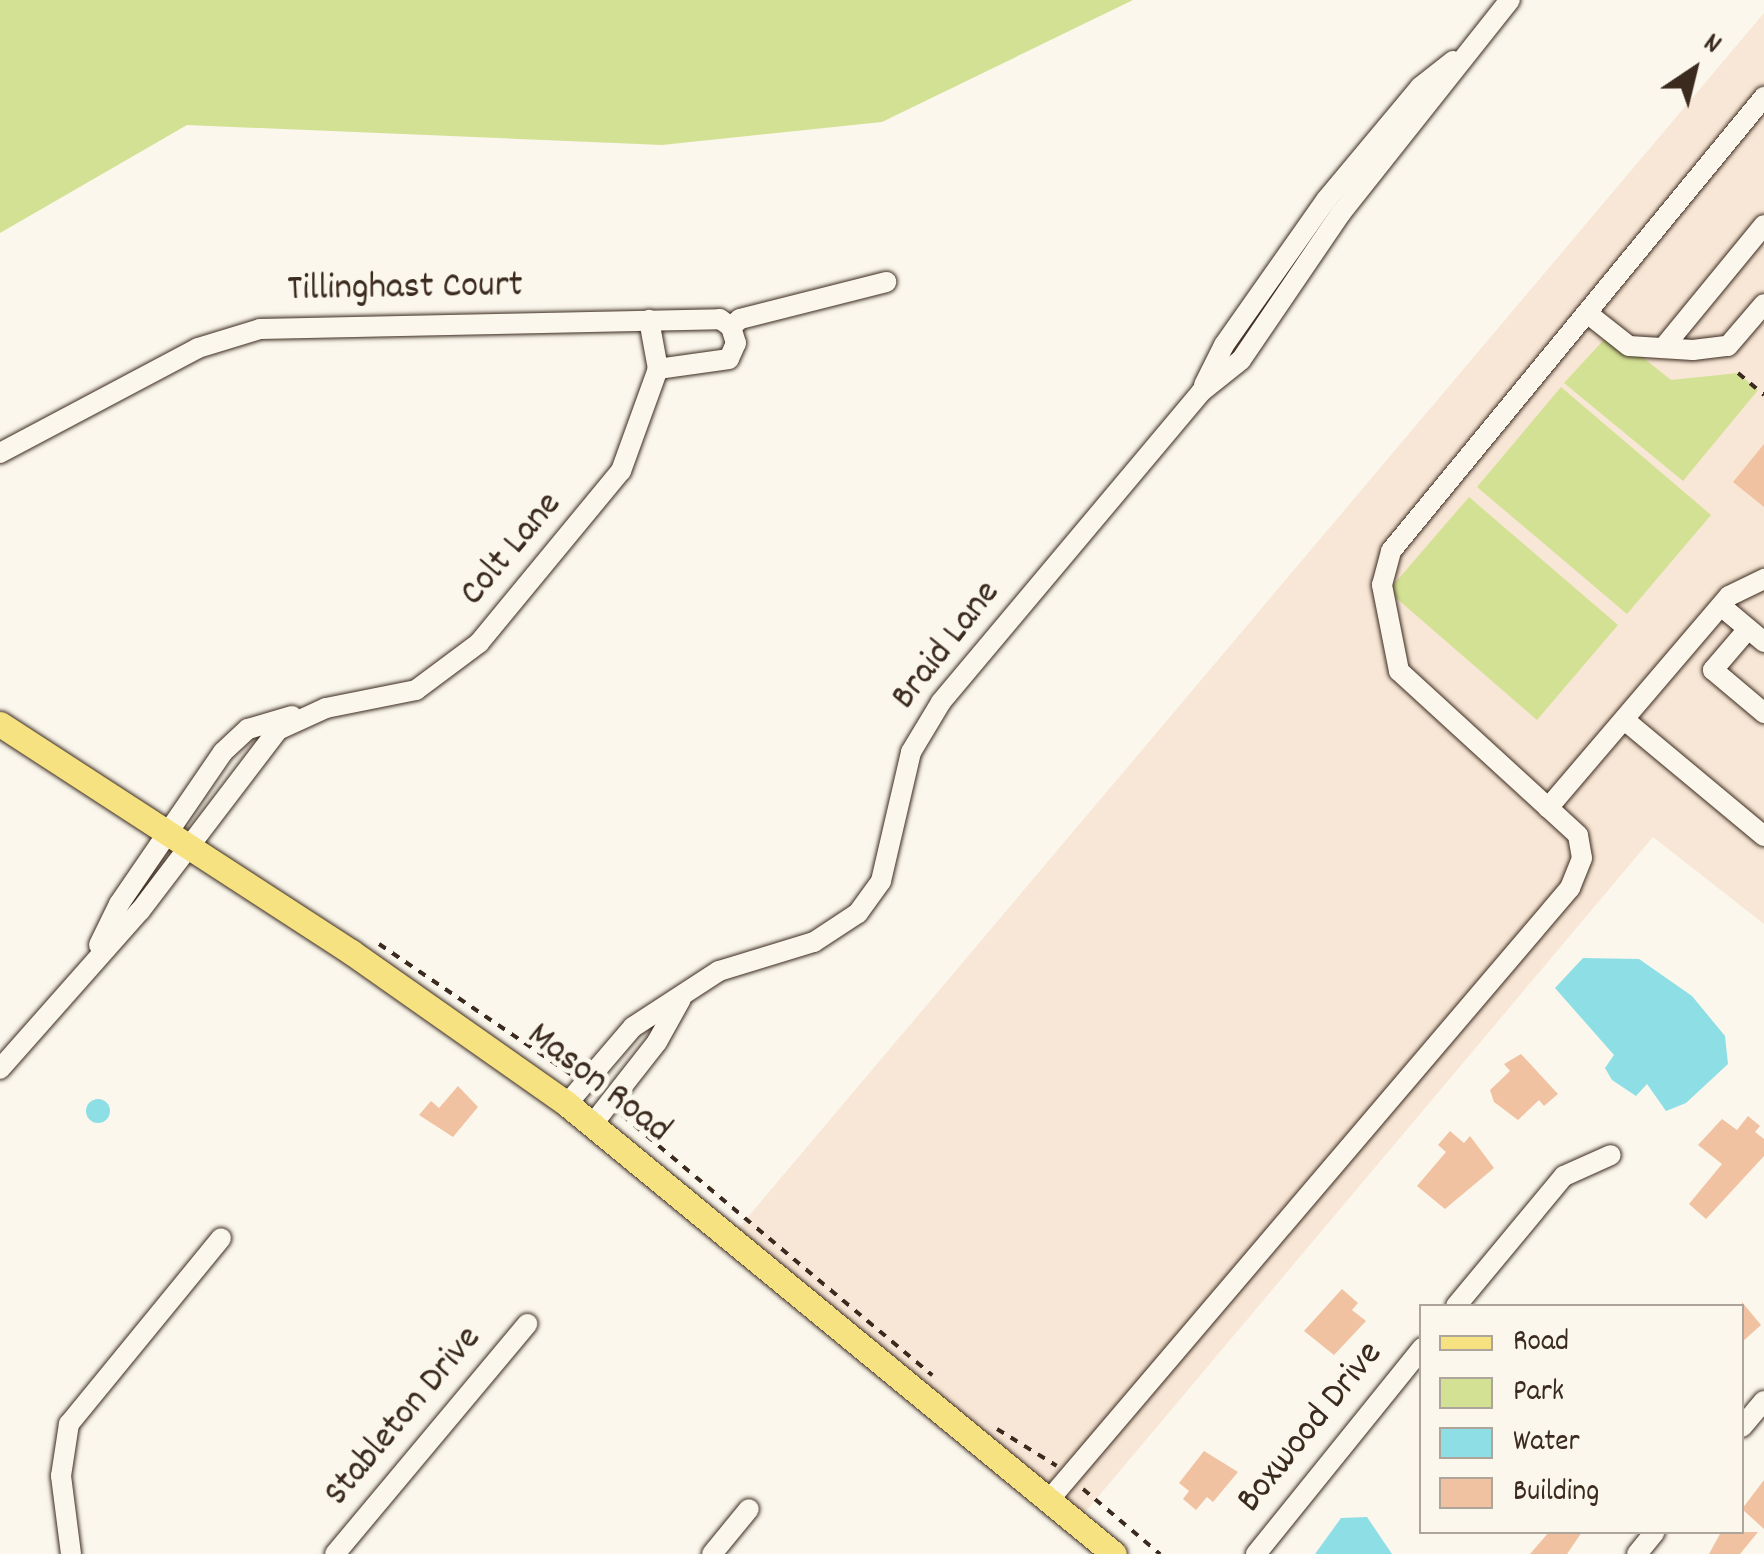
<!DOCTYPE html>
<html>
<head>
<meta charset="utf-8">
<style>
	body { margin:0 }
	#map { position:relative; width:1764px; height:1554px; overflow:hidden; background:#fbf7ec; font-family:Dekko,sans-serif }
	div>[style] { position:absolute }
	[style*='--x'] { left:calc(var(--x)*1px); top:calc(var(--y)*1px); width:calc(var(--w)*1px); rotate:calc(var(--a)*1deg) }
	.built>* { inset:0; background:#f8e7d6 }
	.green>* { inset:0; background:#d3e194 }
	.water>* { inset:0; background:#8ddfe5 }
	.round { border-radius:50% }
	.building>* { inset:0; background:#f1c2a1 }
	.path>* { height:4px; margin-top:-2px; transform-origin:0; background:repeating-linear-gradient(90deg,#3b2a1e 0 8px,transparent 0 16px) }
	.roads { filter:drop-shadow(0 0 2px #3b2a1e) drop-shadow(0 0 2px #3b2a1e) }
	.minor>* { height:20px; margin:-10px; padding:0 10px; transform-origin:10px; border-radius:10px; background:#fbf7ec }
	.major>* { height:25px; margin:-12.5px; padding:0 12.5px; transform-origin:12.5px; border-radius:12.5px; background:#f7e281 }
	span { translate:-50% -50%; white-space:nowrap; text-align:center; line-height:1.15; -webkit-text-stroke:10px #fbf7ec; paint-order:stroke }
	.street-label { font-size:38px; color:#3b2a1e }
	.legend { position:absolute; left:1419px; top:1304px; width:325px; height:230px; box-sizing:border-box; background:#fbf7ec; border:2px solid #aea59a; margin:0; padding:12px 18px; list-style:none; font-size:30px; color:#3b2a1e }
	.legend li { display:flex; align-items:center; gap:20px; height:50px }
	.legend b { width:50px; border:2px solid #aea59a }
	.north { position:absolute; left:1644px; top:20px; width:100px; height:100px; -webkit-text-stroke:8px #fbf7ec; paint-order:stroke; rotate:35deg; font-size:28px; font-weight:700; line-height:40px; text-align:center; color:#3b2a1e }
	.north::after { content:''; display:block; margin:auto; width:35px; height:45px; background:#3b2a1e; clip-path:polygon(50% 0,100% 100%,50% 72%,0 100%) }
</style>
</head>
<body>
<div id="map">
	<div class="built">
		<div style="clip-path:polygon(1764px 13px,1764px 924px,1653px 837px,1076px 1523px,731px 1237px)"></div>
	</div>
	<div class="green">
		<div style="clip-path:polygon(0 0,1133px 0,882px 122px,662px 145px,187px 125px,0 233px)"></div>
		<div style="clip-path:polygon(1611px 332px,1671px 380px,1738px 373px,1758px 390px,1683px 481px,1564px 383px)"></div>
		<div style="clip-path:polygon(1561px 387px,1711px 515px,1627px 614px,1477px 487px)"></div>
		<div style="clip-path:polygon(1469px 497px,1618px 625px,1537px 720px,1388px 591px)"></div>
	</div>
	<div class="water">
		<div style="clip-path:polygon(1583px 958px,1639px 959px,1692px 996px,1725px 1036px,1728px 1064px,1686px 1103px,1666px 1111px,1647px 1084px,1636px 1096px,1612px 1080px,1605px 1068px,1614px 1055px,1555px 988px)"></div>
		<div class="round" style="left:86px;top:1099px;width:24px;height:24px"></div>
		<div style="clip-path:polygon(1367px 1517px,1392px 1554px,1315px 1554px,1341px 1518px)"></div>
	</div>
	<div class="building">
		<div style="clip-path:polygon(1764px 444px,1764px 507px,1733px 482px)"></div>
		<div style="clip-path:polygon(1521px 1054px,1558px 1094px,1544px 1106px,1539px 1100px,1518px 1120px,1494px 1102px,1490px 1090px,1510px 1071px,1504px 1064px)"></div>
		<div style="clip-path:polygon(458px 1086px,478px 1107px,453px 1137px,419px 1115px,431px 1101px,439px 1108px)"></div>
		<div style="clip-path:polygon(1748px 1116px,1760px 1126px,1755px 1132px,1764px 1139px,1764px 1156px,1706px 1219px,1689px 1204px,1722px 1164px,1698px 1145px,1722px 1119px,1737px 1130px)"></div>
		<div style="clip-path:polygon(1450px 1131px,1464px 1143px,1470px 1136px,1494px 1168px,1445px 1209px,1417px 1186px,1446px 1152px,1438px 1145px)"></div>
		<div style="clip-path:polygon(1342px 1289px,1358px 1303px,1352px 1310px,1366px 1321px,1334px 1355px,1304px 1331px)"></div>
		<div style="clip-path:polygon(1742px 1302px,1761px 1325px,1742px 1342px)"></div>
		<div style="clip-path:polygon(1204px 1451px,1238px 1472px,1213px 1502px,1207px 1497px,1196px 1510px,1183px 1499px,1189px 1491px,1179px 1483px)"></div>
		<div style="clip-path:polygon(1764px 1480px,1764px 1529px,1742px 1509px)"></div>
		<div style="clip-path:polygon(1549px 1532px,1582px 1532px,1567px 1554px,1530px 1554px)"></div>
		<div style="clip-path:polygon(1721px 1532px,1758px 1532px,1740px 1554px,1709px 1554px)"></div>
	</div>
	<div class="path">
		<div style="--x:1738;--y:373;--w:34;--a:40"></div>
		<div style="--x:379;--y:944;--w:233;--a:34.2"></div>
		<div style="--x:622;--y:1115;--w:405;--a:40"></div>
		<div style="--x:997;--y:1429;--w:70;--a:31.7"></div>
		<div style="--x:1083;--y:1489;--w:101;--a:40.2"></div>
	</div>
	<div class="roads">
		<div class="minor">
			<div style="--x:1587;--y:313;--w:53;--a:38.2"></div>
			<div style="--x:1629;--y:346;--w:64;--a:3.6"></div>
			<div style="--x:1693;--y:350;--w:35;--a:-7"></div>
			<div style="--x:1728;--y:346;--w:55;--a:-49.4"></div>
			<div style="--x:731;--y:327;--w:12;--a:-42"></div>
			<div style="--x:740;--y:319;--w:151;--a:-14.2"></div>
			<div style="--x:1663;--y:348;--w:159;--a:-50.6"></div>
			<div style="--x:1204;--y:385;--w:45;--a:-63.4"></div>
			<div style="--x:1224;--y:345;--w:177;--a:-54.9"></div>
			<div style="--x:1326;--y:200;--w:147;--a:-50.2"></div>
			<div style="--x:1420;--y:87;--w:42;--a:-38.2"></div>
			<div style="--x:0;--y:453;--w:224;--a:-27.9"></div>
			<div style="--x:198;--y:348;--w:65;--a:-17"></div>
			<div style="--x:260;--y:329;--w:460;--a:-1.2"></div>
			<div style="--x:720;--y:319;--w:14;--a:36"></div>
			<div style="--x:731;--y:327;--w:17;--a:73"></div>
			<div style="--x:736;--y:343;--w:17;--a:114"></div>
			<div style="--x:729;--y:359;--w:72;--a:172"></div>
			<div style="--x:1721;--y:606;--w:56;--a:39.9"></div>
			<div style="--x:1748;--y:629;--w:54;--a:130.5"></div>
			<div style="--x:1713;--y:670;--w:67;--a:40.1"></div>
			<div style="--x:1627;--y:722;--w:178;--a:39.8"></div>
			<div style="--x:1548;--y:808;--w:279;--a:-49.5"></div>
			<div style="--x:1729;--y:596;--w:39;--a:-26"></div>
			<div style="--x:99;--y:945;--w:46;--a:-64"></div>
			<div style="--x:119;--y:904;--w:184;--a:-55.6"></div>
			<div style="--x:223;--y:752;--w:34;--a:-43"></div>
			<div style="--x:248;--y:729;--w:46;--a:-16.5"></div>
			<div style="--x:0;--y:1069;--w:211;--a:-48.5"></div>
			<div style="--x:140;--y:911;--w:228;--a:-52.7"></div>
			<div style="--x:278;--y:730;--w:53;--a:-24.6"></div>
			<div style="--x:326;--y:708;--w:92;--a:-11.3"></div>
			<div style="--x:416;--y:690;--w:79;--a:-36.7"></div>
			<div style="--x:479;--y:643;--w:223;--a:-50.5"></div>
			<div style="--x:621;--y:471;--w:109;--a:-70.1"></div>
			<div style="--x:658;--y:369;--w:50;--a:-100.4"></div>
			<div style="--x:567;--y:1104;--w:101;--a:-49.4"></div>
			<div style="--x:633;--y:1027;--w:103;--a:-33.1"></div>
			<div style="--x:719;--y:971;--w:99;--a:-17"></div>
			<div style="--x:814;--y:942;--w:53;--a:-33.4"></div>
			<div style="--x:858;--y:913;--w:39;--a:-54"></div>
			<div style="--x:881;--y:881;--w:132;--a:-76.9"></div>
			<div style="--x:911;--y:752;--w:58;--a:-59"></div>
			<div style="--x:941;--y:702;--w:405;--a:-50"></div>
			<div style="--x:1201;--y:392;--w:51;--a:-38.7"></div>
			<div style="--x:1241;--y:360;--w:178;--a:-55.8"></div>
			<div style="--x:1341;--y:213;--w:272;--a:-51.6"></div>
			<div style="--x:592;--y:1125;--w:105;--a:-51.9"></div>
			<div style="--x:657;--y:1042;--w:49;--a:-60.8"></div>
			<div style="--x:1456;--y:1306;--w:169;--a:-50.3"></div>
			<div style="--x:1564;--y:1176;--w:51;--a:-24.1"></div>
			<div style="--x:1742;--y:1427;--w:34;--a:-50"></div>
			<div style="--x:1049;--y:1500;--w:804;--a:-49.59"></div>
			<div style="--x:1570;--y:888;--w:32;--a:-68"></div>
			<div style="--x:1582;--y:858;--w:23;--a:-100"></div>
			<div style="--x:1578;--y:835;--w:243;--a:-137.5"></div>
			<div style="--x:1399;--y:671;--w:88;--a:-101.2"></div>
			<div style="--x:1382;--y:585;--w:35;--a:-75"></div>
			<div style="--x:1391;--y:551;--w:588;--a:-50.59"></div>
			<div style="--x:71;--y:1554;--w:79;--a:-97.3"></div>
			<div style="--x:61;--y:1476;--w:53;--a:-81.3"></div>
			<div style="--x:69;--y:1424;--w:240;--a:-50.7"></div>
			<div style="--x:335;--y:1554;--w:300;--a:-50.1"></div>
			<div style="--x:712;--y:1554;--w:58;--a:-50.6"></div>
			<div style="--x:1256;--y:1554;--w:265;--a:-51.1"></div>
			<div style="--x:1637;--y:1554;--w:28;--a:-51"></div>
		</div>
		<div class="major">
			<div style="--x:0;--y:724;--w:419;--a:33"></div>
			<div style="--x:351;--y:952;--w:264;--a:35.1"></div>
			<div style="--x:567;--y:1104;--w:708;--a:39.44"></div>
		</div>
	</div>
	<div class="street-label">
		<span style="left:405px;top:289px;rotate:-1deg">Tillinghast Court</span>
		<span style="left:512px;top:550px;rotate:-50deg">Colt Lane</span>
		<span style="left:947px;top:646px;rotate:-52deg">Braid Lane</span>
		<span style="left:598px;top:1084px;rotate:38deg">Mason Road</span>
		<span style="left:404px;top:1417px;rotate:-50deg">Stableton Drive</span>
		<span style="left:1311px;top:1428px;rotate:-51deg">Boxwood Drive</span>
	</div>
	<ul class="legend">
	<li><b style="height:12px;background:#f7e281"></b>Road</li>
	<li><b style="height:28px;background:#d3e194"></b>Park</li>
	<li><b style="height:28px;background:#8ddfe5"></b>Water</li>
	<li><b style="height:28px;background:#f1c2a1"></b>Building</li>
	</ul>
	<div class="north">N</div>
</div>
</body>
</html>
